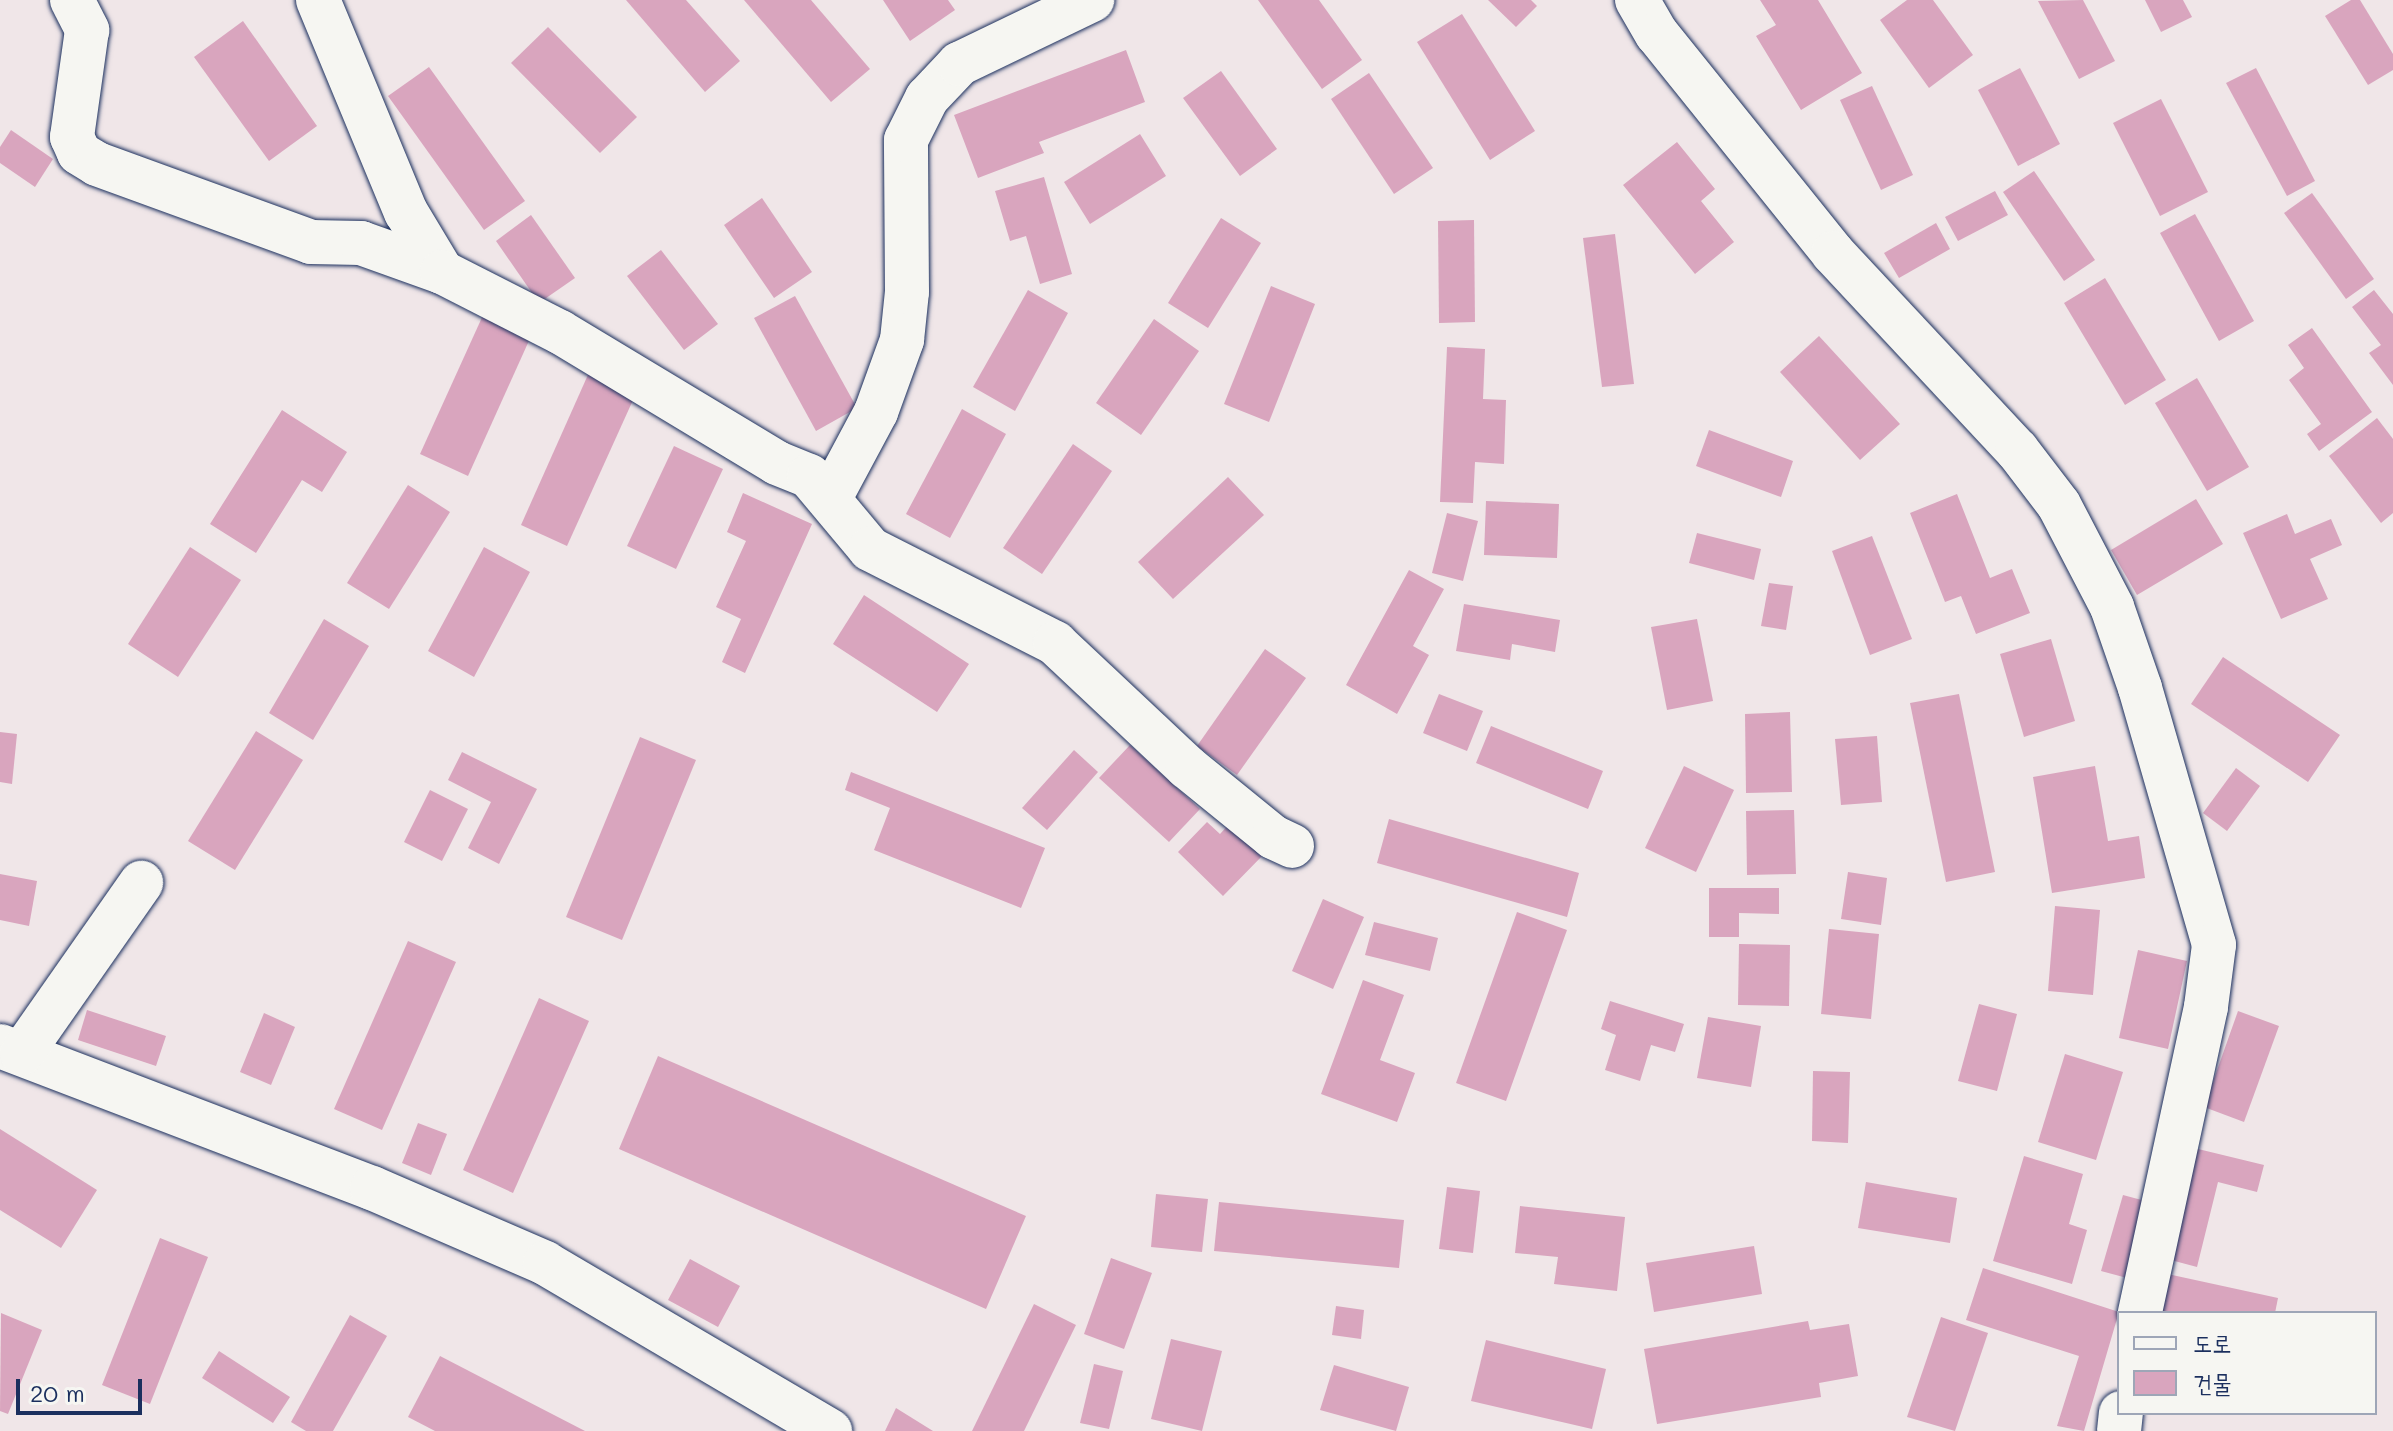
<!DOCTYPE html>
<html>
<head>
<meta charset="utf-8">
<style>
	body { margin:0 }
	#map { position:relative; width:2393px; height:1431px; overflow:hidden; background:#f0e6e8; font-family:Mali,"Poor Story",sans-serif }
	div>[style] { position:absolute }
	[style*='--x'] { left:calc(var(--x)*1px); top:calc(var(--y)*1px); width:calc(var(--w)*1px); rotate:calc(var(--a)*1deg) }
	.building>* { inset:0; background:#d9a5be }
	.roads { filter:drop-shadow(0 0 2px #1b2f5e) drop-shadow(0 0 2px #1b2f5e) }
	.minor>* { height:44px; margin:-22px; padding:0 22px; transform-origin:22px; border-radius:22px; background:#f6f6f2 }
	span { translate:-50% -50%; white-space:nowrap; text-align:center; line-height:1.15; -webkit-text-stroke:8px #f6f6f2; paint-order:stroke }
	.legend { position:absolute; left:2117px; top:1311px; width:260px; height:104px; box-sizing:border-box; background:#f6f6f2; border:2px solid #9ea6b7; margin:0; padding:10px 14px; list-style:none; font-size:24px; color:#1b2f5e }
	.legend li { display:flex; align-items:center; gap:16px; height:40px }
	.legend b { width:40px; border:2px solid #9ea6b7 }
	.scale { position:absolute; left:16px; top:1379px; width:126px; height:36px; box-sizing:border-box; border:4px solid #1b2f5e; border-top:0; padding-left:10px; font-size:24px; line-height:28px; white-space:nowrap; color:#1b2f5e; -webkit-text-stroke:6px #f6f6f2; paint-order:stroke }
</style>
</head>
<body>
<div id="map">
	<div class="building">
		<div style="clip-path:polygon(626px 0,686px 0,740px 61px,705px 92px)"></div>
		<div style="clip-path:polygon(744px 0,811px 0,870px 69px,831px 102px)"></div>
		<div style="clip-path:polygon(883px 0,948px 0,955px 10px,910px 41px)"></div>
		<div style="clip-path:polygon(1258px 0,1319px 0,1362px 60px,1322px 89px)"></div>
		<div style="clip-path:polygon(1488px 0,1531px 0,1537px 6px,1516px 27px)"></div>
		<div style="clip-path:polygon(1760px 0,1818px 0,1862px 73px,1801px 110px,1756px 36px,1776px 25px)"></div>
		<div style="clip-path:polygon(1907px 0,1933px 0,1973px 55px,1929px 88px,1880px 20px)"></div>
		<div style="clip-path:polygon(2083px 0,2115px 61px,2079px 79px,2038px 1px)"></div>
		<div style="clip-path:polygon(2145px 0,2183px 0,2192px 17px,2161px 32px)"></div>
		<div style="clip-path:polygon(2351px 0,2360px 0,2393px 54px,2393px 70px,2368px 85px,2325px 16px)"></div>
		<div style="clip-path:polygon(1462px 14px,1535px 131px,1490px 160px,1417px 42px)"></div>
		<div style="clip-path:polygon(243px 21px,317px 126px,269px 161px,194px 57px)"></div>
		<div style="clip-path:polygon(548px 27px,637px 117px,600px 153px,511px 63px)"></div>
		<div style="clip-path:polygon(1126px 50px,1145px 102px,1039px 142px,1044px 153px,978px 178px,954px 115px)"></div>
		<div style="clip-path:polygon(429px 67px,525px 201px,484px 230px,388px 96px)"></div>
		<div style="clip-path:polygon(2020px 68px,2060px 144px,2018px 166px,1978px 90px)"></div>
		<div style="clip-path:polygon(2256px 68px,2315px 181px,2287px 196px,2226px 83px)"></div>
		<div style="clip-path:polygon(1221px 71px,1277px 149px,1240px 176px,1183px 98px)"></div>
		<div style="clip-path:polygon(1369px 73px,1433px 168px,1394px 194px,1331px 99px)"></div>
		<div style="clip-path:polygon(1872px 86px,1913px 175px,1881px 190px,1840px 100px)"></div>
		<div style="clip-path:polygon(2161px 99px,2208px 192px,2160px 216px,2113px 123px)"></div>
		<div style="clip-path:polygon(11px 130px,53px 159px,35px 187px,0 163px,0 147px)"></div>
		<div style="clip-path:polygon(1140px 134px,1166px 176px,1090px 224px,1064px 182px)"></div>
		<div style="clip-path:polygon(1677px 142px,1715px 189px,1701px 201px,1734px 242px,1695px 274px,1623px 185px)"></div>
		<div style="clip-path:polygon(2034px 171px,2095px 260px,2064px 281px,2003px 192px)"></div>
		<div style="clip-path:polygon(1044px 177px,1072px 274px,1040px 284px,1026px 236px,1010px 241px,995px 191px)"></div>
		<div style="clip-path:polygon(1995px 191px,2008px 215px,1958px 241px,1945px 217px)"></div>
		<div style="clip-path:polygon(2312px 193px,2374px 279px,2346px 299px,2284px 213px)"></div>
		<div style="clip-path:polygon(762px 198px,812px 272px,774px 298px,724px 225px)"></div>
		<div style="clip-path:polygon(2195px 214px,2254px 321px,2219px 341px,2160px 233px)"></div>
		<div style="clip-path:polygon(531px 215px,575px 278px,539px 303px,496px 241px)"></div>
		<div style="clip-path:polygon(1221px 218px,1261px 243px,1208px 328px,1168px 303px)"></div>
		<div style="clip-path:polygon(1474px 220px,1475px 322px,1439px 323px,1438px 221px)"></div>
		<div style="clip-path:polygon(1936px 223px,1950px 249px,1899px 278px,1884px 253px)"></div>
		<div style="clip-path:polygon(1615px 234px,1634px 384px,1602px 387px,1583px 238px)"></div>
		<div style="clip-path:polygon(661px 250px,718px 324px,684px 350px,627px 276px)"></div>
		<div style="clip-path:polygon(2105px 278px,2166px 380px,2125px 405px,2064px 303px)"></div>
		<div style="clip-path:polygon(1271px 286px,1315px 304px,1269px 422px,1224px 404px)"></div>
		<div style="clip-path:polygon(1028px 290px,1068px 313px,1015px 411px,973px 387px)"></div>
		<div style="clip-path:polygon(2374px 290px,2393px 314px,2393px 385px,2369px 353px,2381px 345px,2352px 307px)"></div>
		<div style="clip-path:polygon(795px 296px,857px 408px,816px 431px,754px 318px)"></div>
		<div style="clip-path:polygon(484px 313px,532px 334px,468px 476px,420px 454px)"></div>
		<div style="clip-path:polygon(1154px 319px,1199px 351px,1141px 435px,1096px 403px)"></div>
		<div style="clip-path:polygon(2312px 328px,2372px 412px,2319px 451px,2307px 434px,2321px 424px,2289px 380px,2304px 368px,2288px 345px)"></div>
		<div style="clip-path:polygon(1819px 336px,1900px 424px,1860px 460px,1780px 372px)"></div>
		<div style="clip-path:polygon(1447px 347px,1485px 349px,1483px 399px,1506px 400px,1504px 464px,1475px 462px,1473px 503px,1440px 502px)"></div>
		<div style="clip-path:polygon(591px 368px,638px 389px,567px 546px,521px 525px)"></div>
		<div style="clip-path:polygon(2197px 378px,2249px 467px,2207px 491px,2155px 403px)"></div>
		<div style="clip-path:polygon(962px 409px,1006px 434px,950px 538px,906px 514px)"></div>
		<div style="clip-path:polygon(282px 410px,347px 452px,322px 492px,302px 480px,256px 553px,210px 524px)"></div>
		<div style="clip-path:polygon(2377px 418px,2393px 439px,2393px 513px,2381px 523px,2329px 456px)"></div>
		<div style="clip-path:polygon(1709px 430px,1793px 461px,1781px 497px,1696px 466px)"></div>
		<div style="clip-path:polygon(1073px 444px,1112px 471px,1042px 574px,1003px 548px)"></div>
		<div style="clip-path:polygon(674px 446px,723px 469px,676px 569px,627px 546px)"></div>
		<div style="clip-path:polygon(1228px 477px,1264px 515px,1173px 599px,1138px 562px)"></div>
		<div style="clip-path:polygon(408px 485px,450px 512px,389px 609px,347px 583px)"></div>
		<div style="clip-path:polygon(743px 493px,812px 524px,745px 673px,722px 662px,741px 619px,716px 607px,746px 541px,727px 532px)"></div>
		<div style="clip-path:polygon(1957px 494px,1990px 578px,2012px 569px,2030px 613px,1976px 634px,1961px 596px,1945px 602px,1910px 513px)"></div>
		<div style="clip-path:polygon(2196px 499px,2223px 544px,2137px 595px,2111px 550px)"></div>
		<div style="clip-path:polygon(1486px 501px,1559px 504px,1557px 558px,1484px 555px)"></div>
		<div style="clip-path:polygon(1447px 513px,1478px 521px,1463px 581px,1432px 573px)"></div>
		<div style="clip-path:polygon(2287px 514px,2295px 534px,2331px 519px,2342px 545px,2310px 559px,2328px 599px,2281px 619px,2243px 533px)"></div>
		<div style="clip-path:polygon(1697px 533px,1761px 549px,1754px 580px,1689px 563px)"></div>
		<div style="clip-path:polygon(1872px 536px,1912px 639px,1870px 655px,1832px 551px)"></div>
		<div style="clip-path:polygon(190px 547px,241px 580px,178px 677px,128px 644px)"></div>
		<div style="clip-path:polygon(484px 547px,530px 572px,474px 677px,428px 651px)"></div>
		<div style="clip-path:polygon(1409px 570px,1444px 589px,1413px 646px,1429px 655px,1397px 714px,1346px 685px)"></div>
		<div style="clip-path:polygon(1769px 583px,1793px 586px,1786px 630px,1761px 626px)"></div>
		<div style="clip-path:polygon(864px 595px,969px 664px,937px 712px,833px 644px)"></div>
		<div style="clip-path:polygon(1464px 604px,1560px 620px,1555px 652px,1512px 644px,1510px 660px,1456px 651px)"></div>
		<div style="clip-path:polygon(324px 619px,369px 646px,313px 740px,269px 713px)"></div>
		<div style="clip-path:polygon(1697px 619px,1713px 701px,1667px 710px,1651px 627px)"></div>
		<div style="clip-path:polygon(2051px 639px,2075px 721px,2024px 737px,2000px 654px)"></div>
		<div style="clip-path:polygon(1265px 649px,1306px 678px,1237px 775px,1197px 746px)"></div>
		<div style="clip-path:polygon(2223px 657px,2340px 735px,2308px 782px,2191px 704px)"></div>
		<div style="clip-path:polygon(1439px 694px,1483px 711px,1467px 751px,1423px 733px)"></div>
		<div style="clip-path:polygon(1959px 694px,1995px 872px,1946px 882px,1910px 703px)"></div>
		<div style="clip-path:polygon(1790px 712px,1792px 792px,1746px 793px,1745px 714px)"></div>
		<div style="clip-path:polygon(1491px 726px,1603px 771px,1588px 809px,1476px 763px)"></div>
		<div style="clip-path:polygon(256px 731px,303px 760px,235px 870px,188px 841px)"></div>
		<div style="clip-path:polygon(0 732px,17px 734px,12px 784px,0 782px)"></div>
		<div style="clip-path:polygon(1877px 736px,1882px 802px,1841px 805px,1835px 739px)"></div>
		<div style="clip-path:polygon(640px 737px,696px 760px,622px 940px,566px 917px)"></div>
		<div style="clip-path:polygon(1130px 745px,1200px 809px,1169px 842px,1099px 778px)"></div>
		<div style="clip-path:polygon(1074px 750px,1098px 772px,1047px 830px,1022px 808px)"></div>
		<div style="clip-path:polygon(462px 752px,537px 789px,499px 864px,468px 848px,491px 802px,448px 780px)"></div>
		<div style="clip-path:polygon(1684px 766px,1734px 790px,1696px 872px,1645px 848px)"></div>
		<div style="clip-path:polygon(2095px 766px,2108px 841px,2139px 836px,2145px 878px,2052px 893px,2033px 777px)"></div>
		<div style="clip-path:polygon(2236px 768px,2260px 786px,2227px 831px,2203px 813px)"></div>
		<div style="clip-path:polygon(851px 772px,1045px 848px,1021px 908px,874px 850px,890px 808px,845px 790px)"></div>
		<div style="clip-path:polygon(430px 790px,468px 809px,442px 861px,404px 842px)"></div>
		<div style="clip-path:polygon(1794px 810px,1796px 874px,1747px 875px,1746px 811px)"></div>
		<div style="clip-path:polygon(1389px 819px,1579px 873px,1567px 917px,1377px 863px)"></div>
		<div style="clip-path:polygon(1232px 821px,1265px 853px,1223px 896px,1178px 852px,1207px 822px,1220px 834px)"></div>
		<div style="clip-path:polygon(1848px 872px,1887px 878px,1881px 925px,1841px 919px)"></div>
		<div style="clip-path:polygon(0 874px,37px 881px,29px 926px,0 920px)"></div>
		<div style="clip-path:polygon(1709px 888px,1779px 888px,1779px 914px,1739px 913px,1739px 937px,1709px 937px)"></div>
		<div style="clip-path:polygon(1323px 899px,1364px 917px,1333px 989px,1292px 971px)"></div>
		<div style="clip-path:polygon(2055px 906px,2100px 910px,2093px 995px,2048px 991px)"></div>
		<div style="clip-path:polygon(1517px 912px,1567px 930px,1506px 1101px,1456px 1083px)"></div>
		<div style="clip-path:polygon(1374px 922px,1438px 938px,1430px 971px,1365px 955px)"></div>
		<div style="clip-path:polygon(1829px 929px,1879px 934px,1871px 1019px,1821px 1014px)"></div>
		<div style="clip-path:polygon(408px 941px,456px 962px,382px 1130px,334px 1109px)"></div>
		<div style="clip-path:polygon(1739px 944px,1790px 945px,1789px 1006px,1738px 1005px)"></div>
		<div style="clip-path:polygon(2138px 950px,2187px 961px,2168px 1049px,2119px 1038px)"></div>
		<div style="clip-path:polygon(1363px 980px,1404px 995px,1380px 1060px,1415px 1073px,1397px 1122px,1321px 1094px)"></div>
		<div style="clip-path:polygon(539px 998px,589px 1021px,513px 1193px,463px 1170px)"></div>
		<div style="clip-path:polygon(1610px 1001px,1684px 1024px,1675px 1052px,1651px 1045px,1640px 1081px,1605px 1070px,1616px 1035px,1601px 1029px)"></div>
		<div style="clip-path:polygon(1979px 1004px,2017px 1014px,1997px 1091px,1958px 1081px)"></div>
		<div style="clip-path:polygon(87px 1010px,166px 1036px,156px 1066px,78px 1040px)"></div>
		<div style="clip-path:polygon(2238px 1011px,2279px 1026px,2244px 1122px,2204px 1107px)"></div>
		<div style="clip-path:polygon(264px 1013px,295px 1027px,271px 1085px,240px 1072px)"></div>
		<div style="clip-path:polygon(1708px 1017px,1761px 1026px,1751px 1087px,1697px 1078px)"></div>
		<div style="clip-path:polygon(2065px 1054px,2123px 1072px,2096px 1160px,2038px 1142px)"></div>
		<div style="clip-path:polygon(658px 1056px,1026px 1216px,986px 1309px,619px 1149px)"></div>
		<div style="clip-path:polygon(1813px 1071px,1850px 1072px,1848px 1143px,1812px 1141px)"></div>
		<div style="clip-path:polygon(418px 1123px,447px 1134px,431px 1175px,402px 1163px)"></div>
		<div style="clip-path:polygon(0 1129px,97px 1190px,61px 1248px,0 1210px)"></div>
		<div style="clip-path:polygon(2194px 1148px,2264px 1165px,2257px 1192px,2218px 1182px,2197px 1267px,2167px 1259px)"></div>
		<div style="clip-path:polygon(2024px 1156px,2083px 1174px,2069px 1224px,2087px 1230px,2072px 1284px,1993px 1261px)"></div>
		<div style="clip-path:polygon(1866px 1182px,1957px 1198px,1950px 1243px,1858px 1228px)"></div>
		<div style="clip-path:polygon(1447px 1187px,1480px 1191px,1473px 1253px,1439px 1249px)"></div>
		<div style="clip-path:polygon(1156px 1194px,1208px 1199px,1202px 1252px,1151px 1247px)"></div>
		<div style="clip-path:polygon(2123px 1195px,2149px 1202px,2127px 1278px,2101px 1271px)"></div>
		<div style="clip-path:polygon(1219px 1202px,1404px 1220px,1399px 1268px,1214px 1251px)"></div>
		<div style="clip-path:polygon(1520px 1206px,1625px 1217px,1617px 1291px,1554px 1284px,1558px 1257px,1515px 1253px)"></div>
		<div style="clip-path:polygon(160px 1238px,208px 1257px,150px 1404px,102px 1385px)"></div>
		<div style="clip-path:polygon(1754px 1246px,1762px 1294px,1654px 1312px,1646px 1263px)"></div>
		<div style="clip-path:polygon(1111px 1258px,1152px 1273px,1124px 1349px,1084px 1334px)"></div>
		<div style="clip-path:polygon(690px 1259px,740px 1286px,718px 1327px,668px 1300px)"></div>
		<div style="clip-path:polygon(1983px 1268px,2119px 1312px,2084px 1431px,2057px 1426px,2079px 1356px,1966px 1320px)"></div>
		<div style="clip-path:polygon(2163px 1273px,2278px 1298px,2275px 1313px,2154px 1313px)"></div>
		<div style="clip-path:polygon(1034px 1304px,1076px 1325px,1024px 1431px,972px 1431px)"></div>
		<div style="clip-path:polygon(1336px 1306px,1364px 1310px,1361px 1339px,1332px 1335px)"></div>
		<div style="clip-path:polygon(1px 1313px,42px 1330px,8px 1414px,0 1411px)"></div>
		<div style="clip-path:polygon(350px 1315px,387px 1336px,333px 1431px,306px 1431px,291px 1422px)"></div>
		<div style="clip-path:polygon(1941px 1317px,1988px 1333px,1955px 1431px,1907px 1417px)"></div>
		<div style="clip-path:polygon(1808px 1321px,1810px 1330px,1849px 1324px,1858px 1376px,1819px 1383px,1821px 1397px,1657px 1424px,1644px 1349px)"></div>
		<div style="clip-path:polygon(1171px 1339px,1222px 1351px,1202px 1431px,1151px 1419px)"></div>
		<div style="clip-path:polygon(1486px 1340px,1606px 1369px,1592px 1429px,1471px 1401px)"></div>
		<div style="clip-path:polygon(219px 1351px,290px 1397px,273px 1423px,202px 1378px)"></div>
		<div style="clip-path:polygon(440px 1356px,585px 1431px,435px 1431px,408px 1417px)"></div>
		<div style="clip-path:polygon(1094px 1364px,1123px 1371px,1109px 1429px,1080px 1423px)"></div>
		<div style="clip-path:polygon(1334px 1365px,1409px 1387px,1396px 1431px,1320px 1410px)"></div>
		<div style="clip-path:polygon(896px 1408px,933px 1431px,885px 1431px)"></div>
	</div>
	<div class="roads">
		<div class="minor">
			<div style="--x:72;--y:0;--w:34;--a:63"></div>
			<div style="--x:87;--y:30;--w:108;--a:98"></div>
			<div style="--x:72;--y:137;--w:17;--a:66"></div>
			<div style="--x:79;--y:153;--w:21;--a:31"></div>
			<div style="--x:97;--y:164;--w:228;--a:20"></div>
			<div style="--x:311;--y:242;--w:50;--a:1.1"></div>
			<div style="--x:361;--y:243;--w:86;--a:19.7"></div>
			<div style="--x:318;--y:0;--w:230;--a:67.5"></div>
			<div style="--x:406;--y:212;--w:70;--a:59"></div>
			<div style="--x:442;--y:272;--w:132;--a:27"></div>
			<div style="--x:560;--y:332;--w:253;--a:31.1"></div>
			<div style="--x:777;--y:463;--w:35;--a:22"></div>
			<div style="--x:809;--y:476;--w:95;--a:50.1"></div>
			<div style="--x:870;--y:549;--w:208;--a:26.9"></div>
			<div style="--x:1055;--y:643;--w:181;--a:43.2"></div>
			<div style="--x:1187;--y:767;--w:111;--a:39.1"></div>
			<div style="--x:1273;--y:837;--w:21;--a:25"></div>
			<div style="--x:1637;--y:0;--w:39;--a:60"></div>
			<div style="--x:1657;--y:34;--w:281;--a:51.2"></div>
			<div style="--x:1833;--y:253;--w:270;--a:47"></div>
			<div style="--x:2017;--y:450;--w:69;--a:52.6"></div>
			<div style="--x:2059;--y:505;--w:115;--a:62.5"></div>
			<div style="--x:2112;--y:607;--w:86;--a:70.9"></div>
			<div style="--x:2140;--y:688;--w:267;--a:73.9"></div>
			<div style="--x:2214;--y:945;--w:63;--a:97.4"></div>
			<div style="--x:2206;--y:1007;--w:313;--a:102.2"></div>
			<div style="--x:830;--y:498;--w:98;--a:-61.9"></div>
			<div style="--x:876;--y:412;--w:77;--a:-70.1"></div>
			<div style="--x:902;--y:340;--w:48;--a:-84.1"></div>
			<div style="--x:907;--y:292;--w:152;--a:-90.4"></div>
			<div style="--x:906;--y:140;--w:47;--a:-63.4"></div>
			<div style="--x:927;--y:98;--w:47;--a:-46.7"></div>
			<div style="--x:959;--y:64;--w:148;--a:-25.7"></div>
			<div style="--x:0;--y:1046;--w:398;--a:20.9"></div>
			<div style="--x:372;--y:1188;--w:189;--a:23.4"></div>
			<div style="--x:545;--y:1263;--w:331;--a:30.5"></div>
			<div style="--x:22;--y:1053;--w:208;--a:-55"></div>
			<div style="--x:2119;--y:1431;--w:18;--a:-84"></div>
		</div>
	</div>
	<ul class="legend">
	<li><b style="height:10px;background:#f6f6f2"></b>도로</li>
	<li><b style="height:22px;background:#d9a5be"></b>건물</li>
	</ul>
	<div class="scale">20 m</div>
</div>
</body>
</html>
